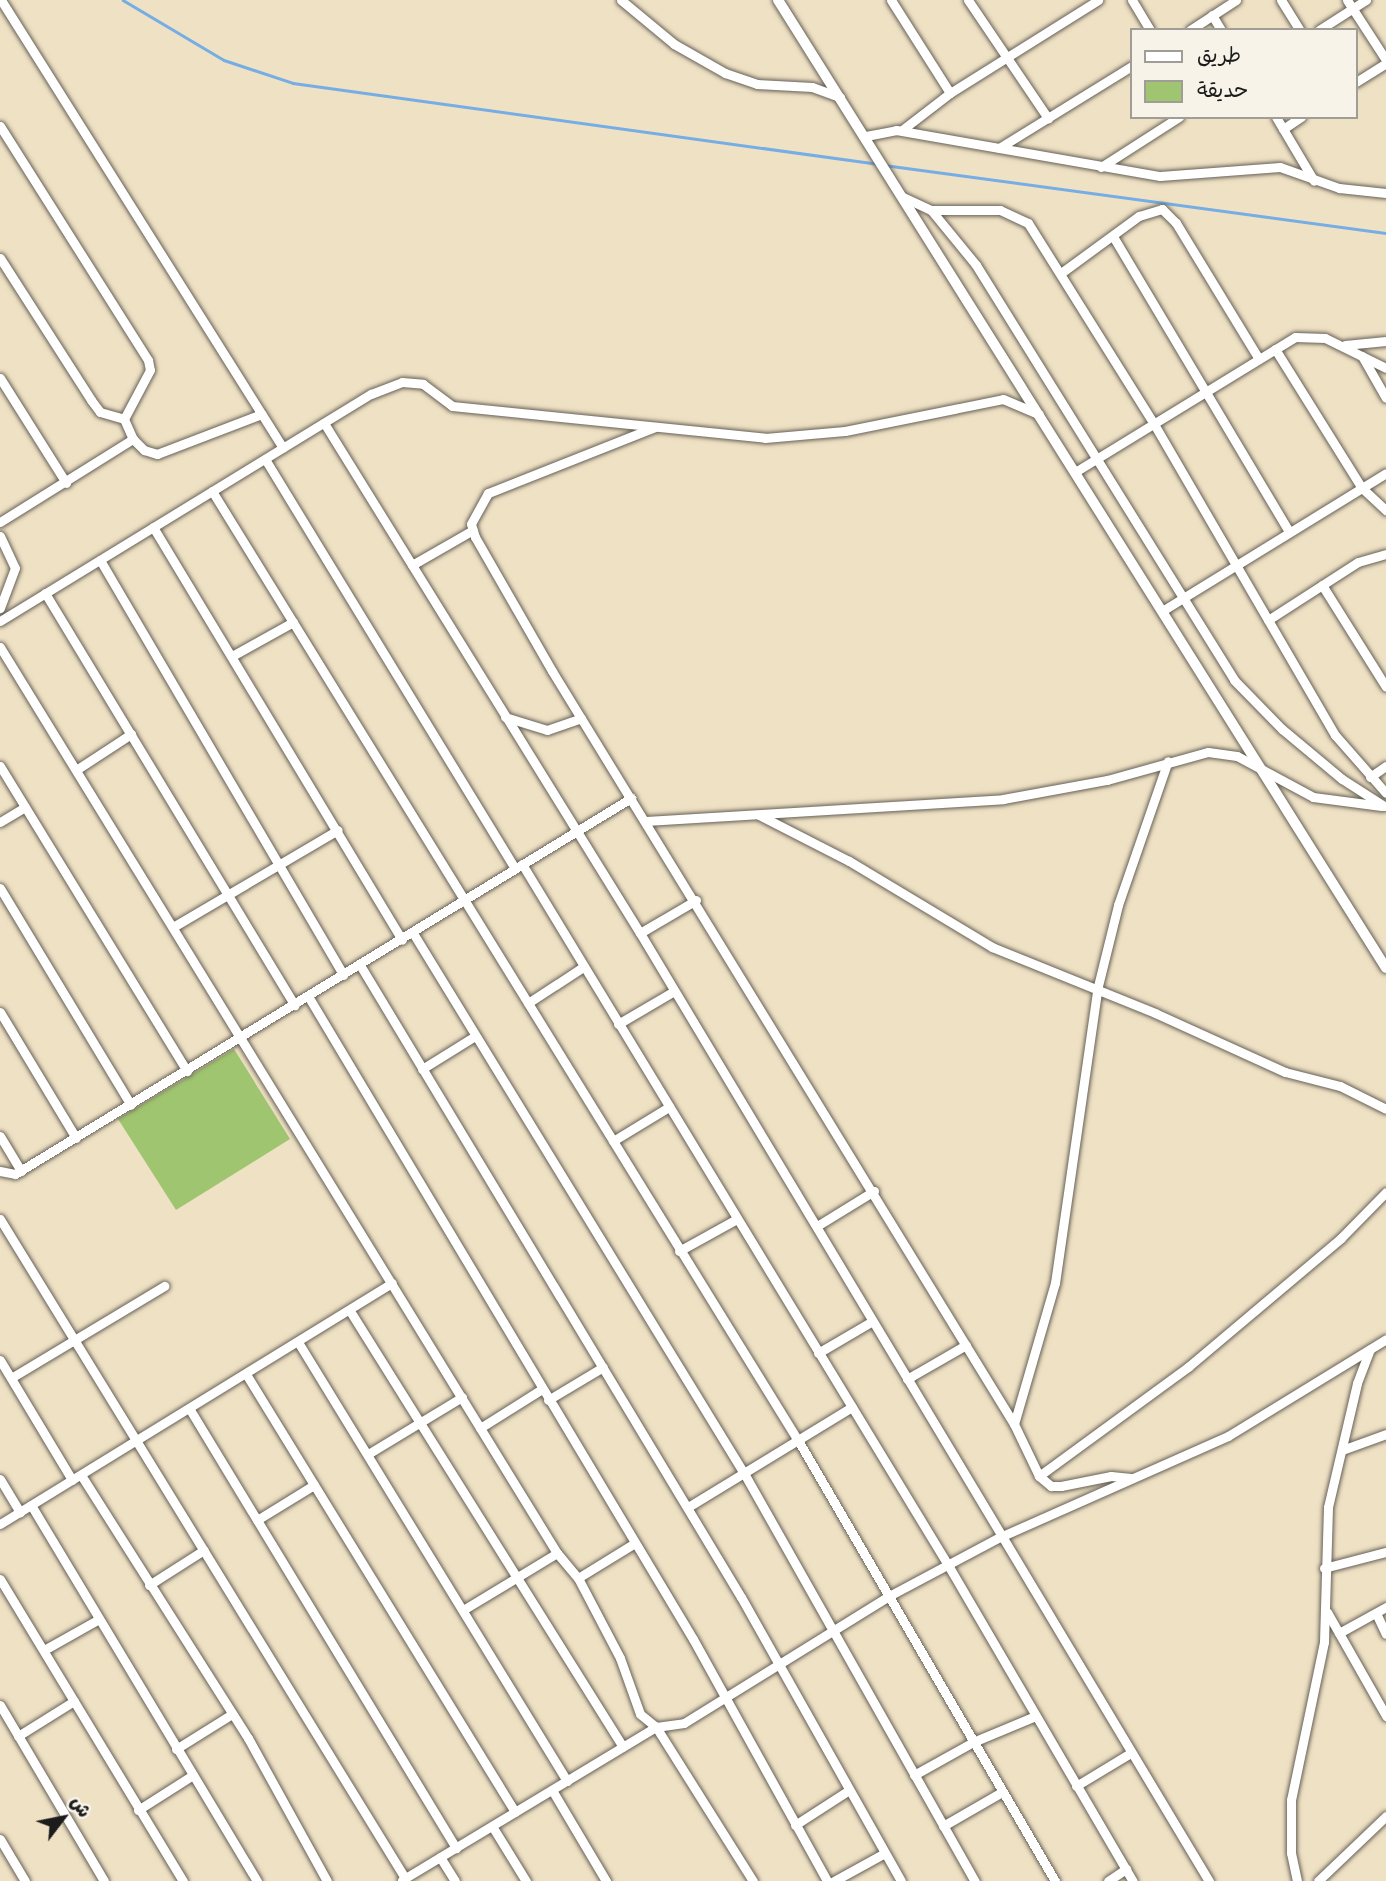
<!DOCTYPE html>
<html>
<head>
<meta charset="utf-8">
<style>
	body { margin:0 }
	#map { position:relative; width:1386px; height:1881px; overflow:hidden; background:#efe1c4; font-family:"Shantell Sans","Playpen Sans Arabic",sans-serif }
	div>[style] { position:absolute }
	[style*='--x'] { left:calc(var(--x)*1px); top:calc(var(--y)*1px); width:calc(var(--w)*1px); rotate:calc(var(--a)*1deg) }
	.green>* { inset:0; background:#a0c570 }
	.stream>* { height:2.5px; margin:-1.25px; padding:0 1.25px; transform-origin:1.25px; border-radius:1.25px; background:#75ade4 }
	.roads { filter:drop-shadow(0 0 2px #666157) drop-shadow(0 0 2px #666157) }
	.minor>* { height:9px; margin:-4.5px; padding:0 4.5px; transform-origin:4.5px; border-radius:4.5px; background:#fff }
	.major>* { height:10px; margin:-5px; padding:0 5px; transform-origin:5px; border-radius:5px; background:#fff }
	span { translate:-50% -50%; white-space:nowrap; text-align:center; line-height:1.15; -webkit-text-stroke:7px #f7f3e8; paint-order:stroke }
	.legend { position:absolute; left:1130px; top:28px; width:228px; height:91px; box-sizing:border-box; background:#f7f3e8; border:2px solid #9f9d96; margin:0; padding:9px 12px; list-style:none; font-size:21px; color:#1c1c1c }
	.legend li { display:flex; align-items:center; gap:14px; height:35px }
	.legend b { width:35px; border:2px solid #9f9d96 }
	.north { position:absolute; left:28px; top:1783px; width:70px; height:70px; -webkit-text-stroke:5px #f7f3e8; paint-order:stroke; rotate:58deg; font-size:19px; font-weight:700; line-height:28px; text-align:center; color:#1c1c1c }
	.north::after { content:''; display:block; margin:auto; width:24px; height:32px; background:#1c1c1c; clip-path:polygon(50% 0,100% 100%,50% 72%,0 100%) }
</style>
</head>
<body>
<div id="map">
	<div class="green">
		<div style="clip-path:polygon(234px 1049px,290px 1139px,176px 1210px,118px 1119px)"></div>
	</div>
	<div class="stream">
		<div style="--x:123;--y:0;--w:117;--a:30.7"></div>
		<div style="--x:224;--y:60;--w:73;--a:18.4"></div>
		<div style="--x:293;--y:83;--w:591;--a:7.88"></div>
		<div style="--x:884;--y:165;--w:507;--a:7.71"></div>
	</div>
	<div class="roads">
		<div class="minor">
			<div style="--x:1;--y:0;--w:529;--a:57.81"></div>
			<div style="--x:621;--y:0;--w:69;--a:39.7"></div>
			<div style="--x:674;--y:44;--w:59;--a:29.6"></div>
			<div style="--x:725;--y:73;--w:34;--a:19"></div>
			<div style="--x:757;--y:84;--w:55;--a:3.1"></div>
			<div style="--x:812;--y:87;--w:30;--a:20"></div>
			<div style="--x:891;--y:0;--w:110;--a:57.6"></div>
			<div style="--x:968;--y:0;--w:143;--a:55.9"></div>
			<div style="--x:1132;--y:0;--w:35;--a:59"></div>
			<div style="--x:1281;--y:0;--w:36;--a:58"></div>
			<div style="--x:1347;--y:0;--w:72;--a:57"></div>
			<div style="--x:1212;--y:15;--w:17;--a:59"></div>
			<div style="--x:1190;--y:30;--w:55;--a:-33.1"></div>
			<div style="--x:1319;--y:30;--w:56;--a:-32.6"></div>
			<div style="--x:1356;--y:82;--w:36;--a:-32"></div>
			<div style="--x:1276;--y:117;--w:74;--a:59.3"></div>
			<div style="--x:0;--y:126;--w:277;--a:57.7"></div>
			<div style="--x:148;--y:360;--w:10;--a:79"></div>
			<div style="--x:150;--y:370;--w:55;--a:118"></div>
			<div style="--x:124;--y:419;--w:22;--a:66"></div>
			<div style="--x:133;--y:439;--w:16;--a:45"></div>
			<div style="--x:144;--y:450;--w:14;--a:17"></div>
			<div style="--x:157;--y:454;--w:112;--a:-20.9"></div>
			<div style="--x:1283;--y:129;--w:22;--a:-34"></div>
			<div style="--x:902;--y:130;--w:61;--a:-37.6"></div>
			<div style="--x:950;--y:93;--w:175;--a:-32.1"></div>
			<div style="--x:866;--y:136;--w:31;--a:-11"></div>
			<div style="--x:896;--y:130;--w:268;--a:9.9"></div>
			<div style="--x:1160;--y:176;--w:120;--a:-4.3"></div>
			<div style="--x:1280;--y:167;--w:63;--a:19.6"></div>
			<div style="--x:1339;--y:188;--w:47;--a:6.1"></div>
			<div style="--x:999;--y:148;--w:156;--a:-31.7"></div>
			<div style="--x:1101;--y:167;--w:93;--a:-32.7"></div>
			<div style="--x:903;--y:197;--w:31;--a:25"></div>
			<div style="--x:931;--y:210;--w:71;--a:50.7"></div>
			<div style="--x:976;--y:265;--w:489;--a:58.1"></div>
			<div style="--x:1234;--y:680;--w:69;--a:45.6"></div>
			<div style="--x:1282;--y:729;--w:78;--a:39.8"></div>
			<div style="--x:1342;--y:779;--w:50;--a:32.7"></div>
			<div style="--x:931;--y:210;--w:69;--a:0"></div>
			<div style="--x:1000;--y:210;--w:31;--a:25"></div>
			<div style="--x:1028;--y:223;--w:237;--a:57.9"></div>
			<div style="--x:1154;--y:424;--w:360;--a:59.8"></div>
			<div style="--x:1335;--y:735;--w:77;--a:48.7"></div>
			<div style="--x:1114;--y:238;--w:341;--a:59.2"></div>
			<div style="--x:0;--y:258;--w:169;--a:57.3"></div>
			<div style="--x:91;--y:400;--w:15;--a:53"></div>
			<div style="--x:100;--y:412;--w:25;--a:16"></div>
			<div style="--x:1061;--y:273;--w:97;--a:-36.2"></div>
			<div style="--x:1139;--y:216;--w:24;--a:-17"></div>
			<div style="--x:1162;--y:209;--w:20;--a:45"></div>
			<div style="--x:1176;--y:223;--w:159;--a:58.6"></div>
			<div style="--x:1345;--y:345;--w:41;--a:-5.6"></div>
			<div style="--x:1275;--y:349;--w:164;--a:58"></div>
			<div style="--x:1362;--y:488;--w:33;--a:43"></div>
			<div style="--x:1362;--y:356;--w:48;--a:60.3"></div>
			<div style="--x:0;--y:378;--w:124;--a:57.8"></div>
			<div style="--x:324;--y:423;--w:600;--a:58.22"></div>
			<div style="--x:640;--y:933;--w:1106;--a:59.03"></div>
			<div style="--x:655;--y:427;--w:180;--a:158.4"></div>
			<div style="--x:488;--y:493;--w:35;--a:119"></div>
			<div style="--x:471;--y:524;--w:14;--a:73"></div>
			<div style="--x:475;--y:537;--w:155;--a:60.1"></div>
			<div style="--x:552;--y:671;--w:883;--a:58.47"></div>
			<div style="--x:1014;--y:1424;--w:58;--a:64.3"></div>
			<div style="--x:1039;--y:1476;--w:16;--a:40"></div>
			<div style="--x:1051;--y:1486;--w:10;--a:0"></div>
			<div style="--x:1061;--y:1486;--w:51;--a:-11.3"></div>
			<div style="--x:1111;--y:1476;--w:20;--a:6"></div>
			<div style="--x:265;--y:459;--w:480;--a:58.6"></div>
			<div style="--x:1075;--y:472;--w:258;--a:-31.5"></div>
			<div style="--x:1295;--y:337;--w:30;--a:2"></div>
			<div style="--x:1325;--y:338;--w:68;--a:26.2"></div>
			<div style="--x:212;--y:491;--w:1118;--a:58.32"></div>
			<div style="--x:799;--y:1442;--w:508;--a:59.75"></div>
			<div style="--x:0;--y:522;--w:157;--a:-32"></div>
			<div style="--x:153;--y:527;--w:482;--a:58.9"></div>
			<div style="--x:0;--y:536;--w:35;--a:65"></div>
			<div style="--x:15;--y:568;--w:43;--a:110.6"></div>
			<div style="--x:100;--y:560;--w:481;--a:59.6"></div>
			<div style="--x:412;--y:565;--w:70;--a:-29.8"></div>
			<div style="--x:1322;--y:585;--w:120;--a:57.9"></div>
			<div style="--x:45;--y:593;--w:482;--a:58.8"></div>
			<div style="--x:1162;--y:611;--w:263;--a:-31.6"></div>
			<div style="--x:1268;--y:620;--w:107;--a:-32.8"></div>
			<div style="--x:1358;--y:562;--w:29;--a:-16"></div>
			<div style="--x:0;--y:621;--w:435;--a:-31.5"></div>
			<div style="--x:371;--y:394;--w:33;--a:-21"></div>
			<div style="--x:402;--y:382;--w:21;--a:5"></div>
			<div style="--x:423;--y:384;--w:36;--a:37"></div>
			<div style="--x:452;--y:406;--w:315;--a:5.8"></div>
			<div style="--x:765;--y:438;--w:80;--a:-5"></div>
			<div style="--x:845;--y:431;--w:161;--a:-11.4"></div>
			<div style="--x:1003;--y:399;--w:39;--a:23"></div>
			<div style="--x:0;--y:647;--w:1064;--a:58.42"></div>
			<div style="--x:557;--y:1553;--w:33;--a:50"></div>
			<div style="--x:578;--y:1578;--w:90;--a:62.3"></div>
			<div style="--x:620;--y:1658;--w:59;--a:70.3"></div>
			<div style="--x:640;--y:1714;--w:21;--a:39"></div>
			<div style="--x:656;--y:1727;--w:28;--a:-8"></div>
			<div style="--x:684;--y:1723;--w:239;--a:-31.8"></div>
			<div style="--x:887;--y:1597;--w:128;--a:-28"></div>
			<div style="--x:1000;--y:1537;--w:249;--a:-23.9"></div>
			<div style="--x:1228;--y:1436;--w:185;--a:-31.5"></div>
			<div style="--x:232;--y:656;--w:70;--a:-29.1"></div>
			<div style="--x:505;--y:717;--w:44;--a:17.2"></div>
			<div style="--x:547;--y:730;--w:36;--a:-19"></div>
			<div style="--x:0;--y:766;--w:358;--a:58.5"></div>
			<div style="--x:76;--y:770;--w:66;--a:-33.2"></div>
			<div style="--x:1370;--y:777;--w:19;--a:-35"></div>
			<div style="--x:759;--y:815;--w:101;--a:27.1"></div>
			<div style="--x:849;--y:861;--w:167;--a:31"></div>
			<div style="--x:992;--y:947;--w:176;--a:22"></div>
			<div style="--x:1155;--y:1013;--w:143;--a:24.4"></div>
			<div style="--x:1285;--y:1072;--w:57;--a:14.3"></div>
			<div style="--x:1340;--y:1086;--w:51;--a:26.6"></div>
			<div style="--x:646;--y:821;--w:358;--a:-3.5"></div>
			<div style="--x:1003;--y:799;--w:106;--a:-10.4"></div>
			<div style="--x:1107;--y:780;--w:105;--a:-15.5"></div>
			<div style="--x:1208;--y:752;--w:29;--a:8"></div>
			<div style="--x:1237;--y:756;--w:86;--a:28.3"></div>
			<div style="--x:1313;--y:797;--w:69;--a:7.5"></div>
			<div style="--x:0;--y:822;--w:29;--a:-31"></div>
			<div style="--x:522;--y:864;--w:820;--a:58.71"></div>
			<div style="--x:948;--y:1565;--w:366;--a:59.7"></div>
			<div style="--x:0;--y:888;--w:253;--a:58.9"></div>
			<div style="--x:173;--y:927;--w:191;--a:-30.5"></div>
			<div style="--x:413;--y:933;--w:636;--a:58.51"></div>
			<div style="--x:745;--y:1475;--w:467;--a:60.5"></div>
			<div style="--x:640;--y:933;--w:65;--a:-30.5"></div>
			<div style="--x:360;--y:965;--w:738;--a:58.92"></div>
			<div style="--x:741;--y:1597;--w:326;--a:60.6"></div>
			<div style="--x:308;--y:996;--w:749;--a:59.09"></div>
			<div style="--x:693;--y:1639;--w:277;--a:61"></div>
			<div style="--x:528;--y:1003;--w:66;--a:-33.2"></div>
			<div style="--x:0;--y:1012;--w:147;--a:58.9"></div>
			<div style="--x:618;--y:1024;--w:65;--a:-30.5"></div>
			<div style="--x:422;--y:1069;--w:62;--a:-31.9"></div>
			<div style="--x:0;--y:1136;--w:41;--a:59"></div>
			<div style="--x:613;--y:1141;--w:66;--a:-31.3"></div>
			<div style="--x:0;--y:1171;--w:15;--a:11"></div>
			<div style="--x:15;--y:1174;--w:722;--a:-31.4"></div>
			<div style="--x:0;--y:1219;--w:774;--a:58.43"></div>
			<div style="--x:817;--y:1226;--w:67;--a:-31.6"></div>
			<div style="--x:679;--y:1251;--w:64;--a:-29"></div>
			<div style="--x:350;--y:1311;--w:514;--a:57.95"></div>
			<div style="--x:298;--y:1342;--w:515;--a:58.5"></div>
			<div style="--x:818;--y:1353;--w:61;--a:-30.3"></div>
			<div style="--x:0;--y:1360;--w:140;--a:59"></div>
			<div style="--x:246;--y:1374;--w:514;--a:58.44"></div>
			<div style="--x:11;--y:1378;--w:179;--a:-31"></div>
			<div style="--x:907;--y:1379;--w:68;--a:-30"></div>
			<div style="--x:548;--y:1400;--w:64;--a:-31"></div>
			<div style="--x:189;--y:1408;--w:515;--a:58.75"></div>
			<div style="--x:1014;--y:1424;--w:147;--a:-73.8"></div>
			<div style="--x:1055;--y:1283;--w:296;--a:-81.8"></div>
			<div style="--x:1097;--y:990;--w:88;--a:-76.1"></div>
			<div style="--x:1118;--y:905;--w:152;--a:-70.9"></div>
			<div style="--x:480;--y:1428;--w:73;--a:-32.2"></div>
			<div style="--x:1342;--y:1450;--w:47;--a:-20"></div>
			<div style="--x:368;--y:1454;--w:110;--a:-31.2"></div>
			<div style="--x:81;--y:1475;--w:312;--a:57.6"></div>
			<div style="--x:248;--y:1738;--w:163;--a:61.1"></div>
			<div style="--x:1039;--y:1476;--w:185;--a:-36.2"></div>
			<div style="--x:1188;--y:1367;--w:200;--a:-40.1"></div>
			<div style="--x:1341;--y:1238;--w:64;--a:-45.6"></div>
			<div style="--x:0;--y:1479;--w:39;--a:59"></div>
			<div style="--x:31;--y:1505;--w:439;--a:59"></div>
			<div style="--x:688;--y:1507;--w:192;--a:-31.4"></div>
			<div style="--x:257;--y:1520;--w:67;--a:-31.6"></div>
			<div style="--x:0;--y:1524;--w:460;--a:-31.6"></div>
			<div style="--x:1324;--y:1568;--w:64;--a:-14.5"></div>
			<div style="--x:578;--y:1578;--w:67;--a:-31.6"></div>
			<div style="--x:0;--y:1579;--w:353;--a:58.8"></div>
			<div style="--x:149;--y:1585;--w:65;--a:-32.5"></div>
			<div style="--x:463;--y:1610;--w:110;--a:-31.2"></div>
			<div style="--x:1327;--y:1612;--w:120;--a:60.4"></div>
			<div style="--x:1376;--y:1613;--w:23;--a:65"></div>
			<div style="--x:1339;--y:1633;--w:54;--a:-29"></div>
			<div style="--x:44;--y:1650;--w:63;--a:-29.4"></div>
			<div style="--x:0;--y:1705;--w:204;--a:59.4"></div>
			<div style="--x:18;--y:1736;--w:66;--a:-32"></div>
			<div style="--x:176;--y:1749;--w:66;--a:-32"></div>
			<div style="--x:914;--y:1775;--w:68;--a:-29.2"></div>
			<div style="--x:973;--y:1742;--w:65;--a:-22.6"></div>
			<div style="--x:1076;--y:1786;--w:62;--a:-31.1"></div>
			<div style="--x:552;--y:1790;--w:106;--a:59.3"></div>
			<div style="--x:138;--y:1810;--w:65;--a:-32.5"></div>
			<div style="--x:795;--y:1825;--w:64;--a:-32.9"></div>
			<div style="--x:492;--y:1826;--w:65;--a:58.3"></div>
			<div style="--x:943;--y:1826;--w:68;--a:-30"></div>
			<div style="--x:0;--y:1839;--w:49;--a:59.2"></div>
			<div style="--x:440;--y:1857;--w:28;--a:58"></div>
			<div style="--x:402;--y:1880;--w:297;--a:-31.1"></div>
			<div style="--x:656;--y:1727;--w:182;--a:57.8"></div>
			<div style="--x:834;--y:1881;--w:58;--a:-28.8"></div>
			<div style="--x:1108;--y:1881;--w:22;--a:-34"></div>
			<div style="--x:1297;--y:1881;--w:29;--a:-102"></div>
			<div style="--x:1291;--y:1853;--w:53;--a:-90"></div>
			<div style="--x:1291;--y:1800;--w:161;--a:-78.2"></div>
			<div style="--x:1324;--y:1642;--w:135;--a:-88.3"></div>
			<div style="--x:1328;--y:1507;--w:127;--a:-76.8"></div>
			<div style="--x:1357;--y:1383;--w:36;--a:-69"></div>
			<div style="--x:1318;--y:1881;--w:94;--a:-43.7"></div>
		</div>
		<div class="major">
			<div style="--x:778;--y:0;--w:1143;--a:57.87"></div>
		</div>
	</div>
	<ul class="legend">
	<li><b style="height:9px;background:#fff"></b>طريق</li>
	<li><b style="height:19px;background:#a0c570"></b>حديقة</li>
	</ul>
	<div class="north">ش</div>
</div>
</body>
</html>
